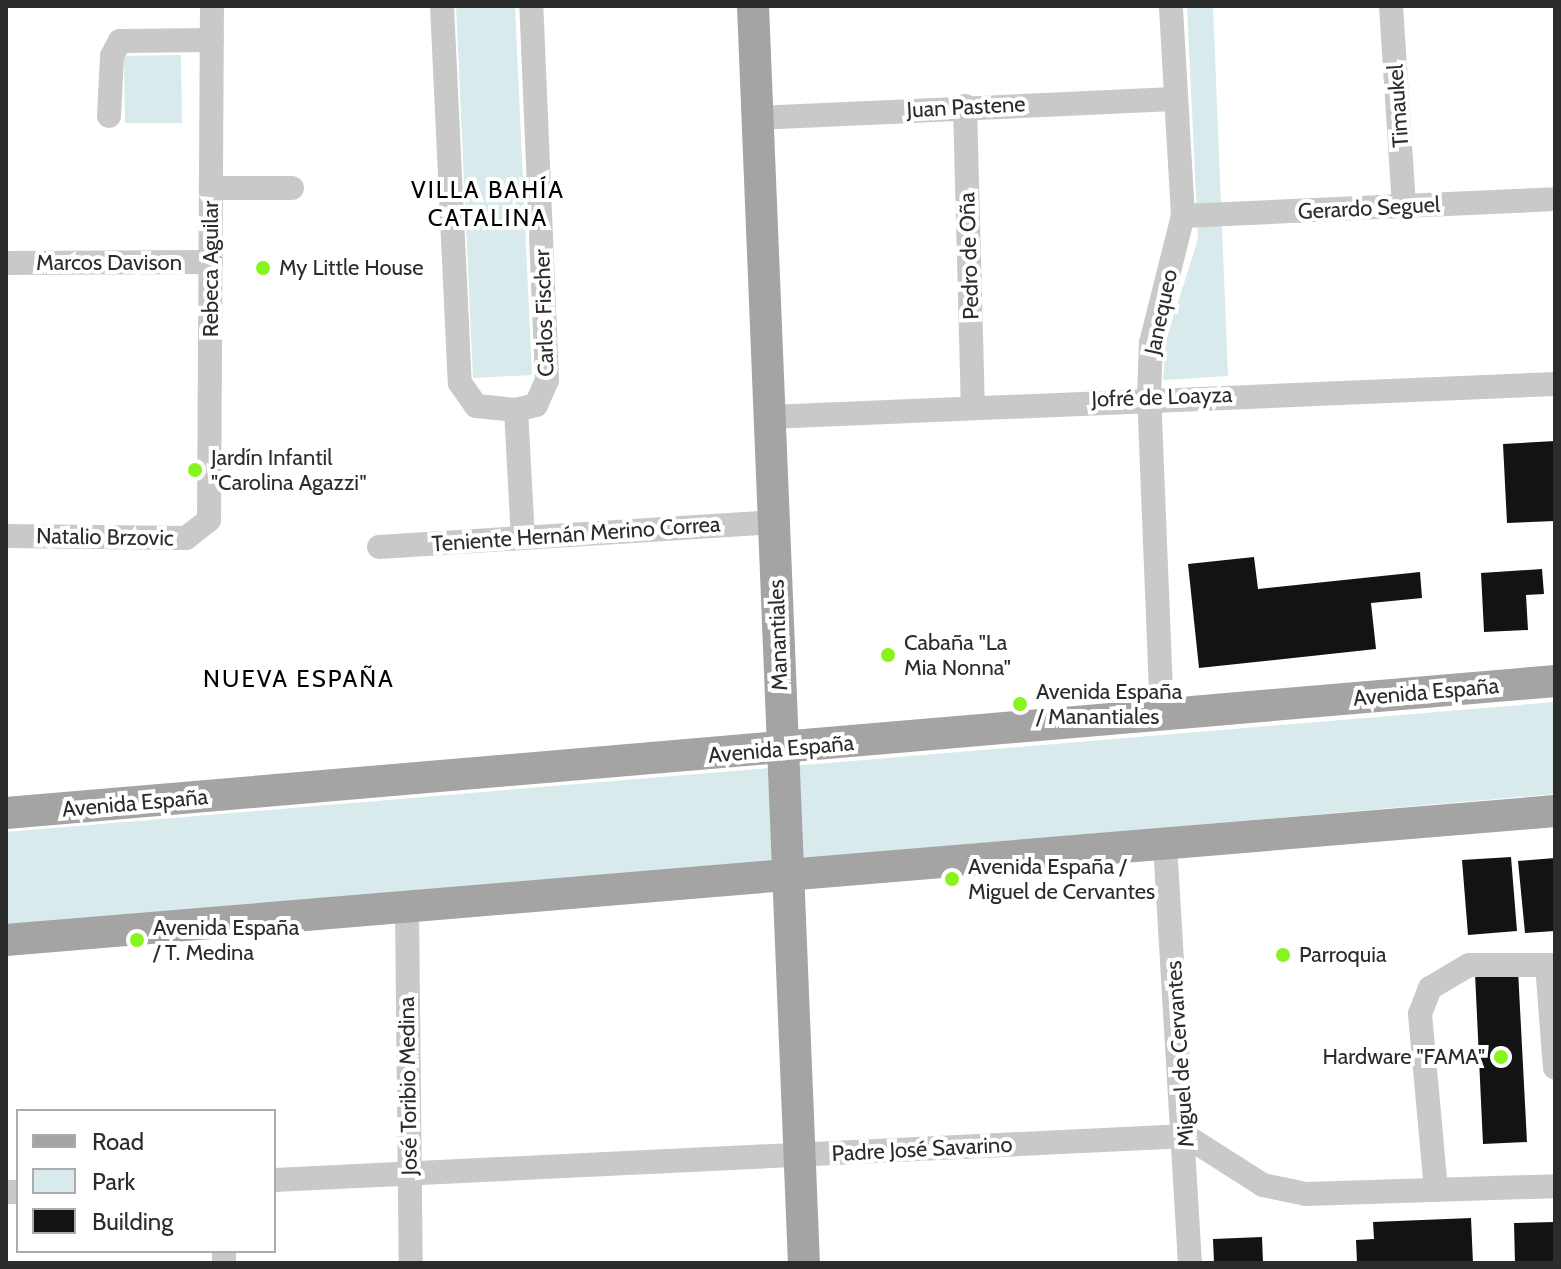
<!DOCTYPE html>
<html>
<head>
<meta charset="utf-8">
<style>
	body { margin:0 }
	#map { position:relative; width:1561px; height:1269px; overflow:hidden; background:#fff; font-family:Cabin,sans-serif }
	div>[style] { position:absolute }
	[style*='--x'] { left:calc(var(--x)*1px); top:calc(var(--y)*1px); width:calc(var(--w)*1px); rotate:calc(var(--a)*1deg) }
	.green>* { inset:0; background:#d8eaeb }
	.building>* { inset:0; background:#131313 }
	.minor>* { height:24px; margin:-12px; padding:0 12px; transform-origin:12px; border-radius:12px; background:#c9c9c9 }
	.major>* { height:32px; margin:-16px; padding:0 16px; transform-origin:16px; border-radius:16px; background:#a4a4a4 }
	.dots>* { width:22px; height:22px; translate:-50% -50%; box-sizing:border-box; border:4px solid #fff; border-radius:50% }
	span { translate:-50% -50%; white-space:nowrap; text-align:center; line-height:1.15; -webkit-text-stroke:8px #fff; paint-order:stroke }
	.street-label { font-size:22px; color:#2c2c2c }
	.poi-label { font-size:22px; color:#2c2c2c }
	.left { translate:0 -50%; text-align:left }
	.right { translate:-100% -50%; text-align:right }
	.neighbourhood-label { font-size:24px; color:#000; letter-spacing:2px }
	.frame { position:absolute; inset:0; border:8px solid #2c2c2c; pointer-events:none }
	.legend { position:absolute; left:16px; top:1109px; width:260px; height:144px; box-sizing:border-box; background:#fff; border:2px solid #ababab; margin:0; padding:10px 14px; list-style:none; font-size:24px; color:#2c2c2c }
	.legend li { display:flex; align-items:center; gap:16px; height:40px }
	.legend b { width:40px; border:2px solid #ababab }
</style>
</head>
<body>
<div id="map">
	<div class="green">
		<div style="clip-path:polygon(456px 6px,515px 6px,532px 375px,473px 378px)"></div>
		<div style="clip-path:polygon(1187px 6px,1213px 6px,1228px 376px,1163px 380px,1166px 340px,1198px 239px)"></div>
		<div style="clip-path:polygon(181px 55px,182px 123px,125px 123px,124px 56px)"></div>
		<div style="clip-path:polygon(1555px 702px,1555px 794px,6px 927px,6px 832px)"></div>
	</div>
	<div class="building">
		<div style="clip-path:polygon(1555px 441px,1555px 521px,1507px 523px,1503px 444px)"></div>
		<div style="clip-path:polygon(1254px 557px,1258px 589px,1420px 572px,1422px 598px,1371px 603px,1376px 649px,1199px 668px,1188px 564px)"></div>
		<div style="clip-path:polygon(1542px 569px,1544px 594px,1526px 595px,1528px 630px,1484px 632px,1481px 573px)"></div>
		<div style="clip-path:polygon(1511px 857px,1517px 931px,1468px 935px,1462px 860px)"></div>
		<div style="clip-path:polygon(1555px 858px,1555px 931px,1525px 933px,1518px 861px)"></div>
		<div style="clip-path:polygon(1518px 970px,1527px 1142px,1483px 1144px,1475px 973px)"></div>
		<div style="clip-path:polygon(1471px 1218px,1473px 1263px,1357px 1263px,1356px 1240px,1374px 1239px,1373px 1222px)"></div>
		<div style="clip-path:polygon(1555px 1222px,1555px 1263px,1515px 1263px,1514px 1223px)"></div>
		<div style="clip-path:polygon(1262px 1237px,1263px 1263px,1214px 1263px,1213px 1239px)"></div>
	</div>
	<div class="minor">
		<div style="--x:442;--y:6;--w:377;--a:87.3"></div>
		<div style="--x:460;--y:383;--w:28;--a:55"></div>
		<div style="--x:476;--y:406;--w:40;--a:5.7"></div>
		<div style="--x:516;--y:410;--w:21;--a:-14"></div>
		<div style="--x:536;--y:405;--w:27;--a:-66"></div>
		<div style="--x:547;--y:380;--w:374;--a:-92.4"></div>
		<div style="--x:1391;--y:6;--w:201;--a:86.3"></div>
		<div style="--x:965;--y:106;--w:300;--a:88.5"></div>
		<div style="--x:109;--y:116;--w:60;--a:-87.1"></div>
		<div style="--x:112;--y:56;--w:17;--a:-62"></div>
		<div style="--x:120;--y:41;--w:92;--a:-0.6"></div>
		<div style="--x:757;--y:118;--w:417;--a:-2.6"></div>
		<div style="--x:212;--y:188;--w:80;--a:0"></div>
		<div style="--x:1183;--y:216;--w:372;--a:-2.6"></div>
		<div style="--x:6;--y:263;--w:205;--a:-0.3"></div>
		<div style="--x:516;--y:410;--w:128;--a:86.9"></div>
		<div style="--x:769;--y:417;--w:787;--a:-2.4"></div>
		<div style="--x:6;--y:536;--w:180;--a:0.6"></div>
		<div style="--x:186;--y:538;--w:29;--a:-38"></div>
		<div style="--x:209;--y:520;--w:514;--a:-89.67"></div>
		<div style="--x:379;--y:547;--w:396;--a:-3.6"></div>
		<div style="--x:1162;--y:716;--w:319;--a:-92.3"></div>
		<div style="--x:1149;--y:397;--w:54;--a:-87.9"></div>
		<div style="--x:1151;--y:343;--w:131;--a:-75.9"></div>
		<div style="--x:1183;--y:216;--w:210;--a:-93.3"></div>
		<div style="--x:1165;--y:844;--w:420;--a:86.6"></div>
		<div style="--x:407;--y:910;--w:353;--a:89.4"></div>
		<div style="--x:1547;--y:965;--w:103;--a:85.6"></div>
		<div style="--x:274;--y:1180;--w:913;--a:-2.76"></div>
		<div style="--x:1186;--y:1136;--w:91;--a:32.5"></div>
		<div style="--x:1263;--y:1185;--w:44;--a:11.8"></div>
		<div style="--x:1306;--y:1194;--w:249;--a:-1.8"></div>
		<div style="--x:1436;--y:1190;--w:177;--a:-95.2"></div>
		<div style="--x:1420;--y:1014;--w:28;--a:-69"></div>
		<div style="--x:1430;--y:988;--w:45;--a:-30.5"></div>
		<div style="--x:1469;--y:965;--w:86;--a:0"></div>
		<div style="--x:6;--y:1192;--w:12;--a:0"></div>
		<div style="--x:224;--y:1251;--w:12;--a:90"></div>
	</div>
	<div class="major">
		<div style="--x:753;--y:6;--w:1258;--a:87.68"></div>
		<div style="--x:6;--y:813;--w:1555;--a:-4.87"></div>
		<div style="--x:6;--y:940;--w:1554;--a:-4.76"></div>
	</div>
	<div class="dots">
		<div style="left:263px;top:268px;background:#86f41d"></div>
		<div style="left:195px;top:470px;background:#86f41d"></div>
		<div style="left:888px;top:655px;background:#86f41d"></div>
		<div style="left:1020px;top:704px;background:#86f41d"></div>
		<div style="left:952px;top:879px;background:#86f41d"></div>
		<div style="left:137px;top:940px;background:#86f41d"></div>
		<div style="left:1283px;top:955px;background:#86f41d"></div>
		<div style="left:1501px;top:1057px;background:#86f41d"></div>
	</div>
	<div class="street-label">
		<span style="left:1398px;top:106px;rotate:-94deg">Timaukel</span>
		<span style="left:966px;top:107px;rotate:-3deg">Juan Pastene</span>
		<span style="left:1369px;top:208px;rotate:-3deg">Gerardo Seguel</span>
		<span style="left:969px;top:256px;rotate:-92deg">Pedro de Oña</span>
		<span style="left:109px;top:263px">Marcos Davison</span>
		<span style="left:211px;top:269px;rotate:-90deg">Rebeca Aguilar</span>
		<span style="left:1161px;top:312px;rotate:-78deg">Janequeo</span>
		<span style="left:544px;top:313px;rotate:-92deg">Carlos Fischer</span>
		<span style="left:1162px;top:397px;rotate:-2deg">Jofré de Loayza</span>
		<span style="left:576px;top:534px;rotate:-4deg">Teniente Hernán Merino Correa</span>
		<span style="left:105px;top:537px;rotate:1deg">Natalio Brzovic</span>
		<span style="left:778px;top:635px;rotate:-92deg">Manantiales</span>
		<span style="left:1426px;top:692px;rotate:-5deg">Avenida España</span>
		<span style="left:781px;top:749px;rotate:-5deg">Avenida España</span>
		<span style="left:135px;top:803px;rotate:-5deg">Avenida España</span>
		<span style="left:1180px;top:1054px;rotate:-94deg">Miguel de Cervantes</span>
		<span style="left:408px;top:1086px;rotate:-91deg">José Toribio Medina</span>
		<span style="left:922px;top:1149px;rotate:-3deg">Padre José Savarino</span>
	</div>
	<div class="poi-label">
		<span class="left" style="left:279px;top:268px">My Little House</span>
		<span class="left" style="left:211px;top:470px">Jardín Infantil<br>"Carolina Agazzi"</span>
		<span class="left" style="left:904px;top:655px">Cabaña "La<br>Mia Nonna"</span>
		<span class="left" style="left:1036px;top:704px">Avenida España<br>/ Manantiales</span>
		<span class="left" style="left:968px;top:879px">Avenida España /<br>Miguel de Cervantes</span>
		<span class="left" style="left:153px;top:940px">Avenida España<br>/ T. Medina</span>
		<span class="left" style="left:1299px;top:955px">Parroquia</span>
		<span class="right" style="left:1485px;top:1057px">Hardware "FAMA"</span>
	</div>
	<div class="neighbourhood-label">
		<span style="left:488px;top:204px">VILLA BAHÍA<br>CATALINA</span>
		<span style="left:299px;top:679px">NUEVA ESPAÑA</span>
	</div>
	<div class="frame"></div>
	<ul class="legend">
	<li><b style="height:10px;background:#a4a4a4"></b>Road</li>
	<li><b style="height:22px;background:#d8eaeb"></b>Park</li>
	<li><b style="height:22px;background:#131313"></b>Building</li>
	</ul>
</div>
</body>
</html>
